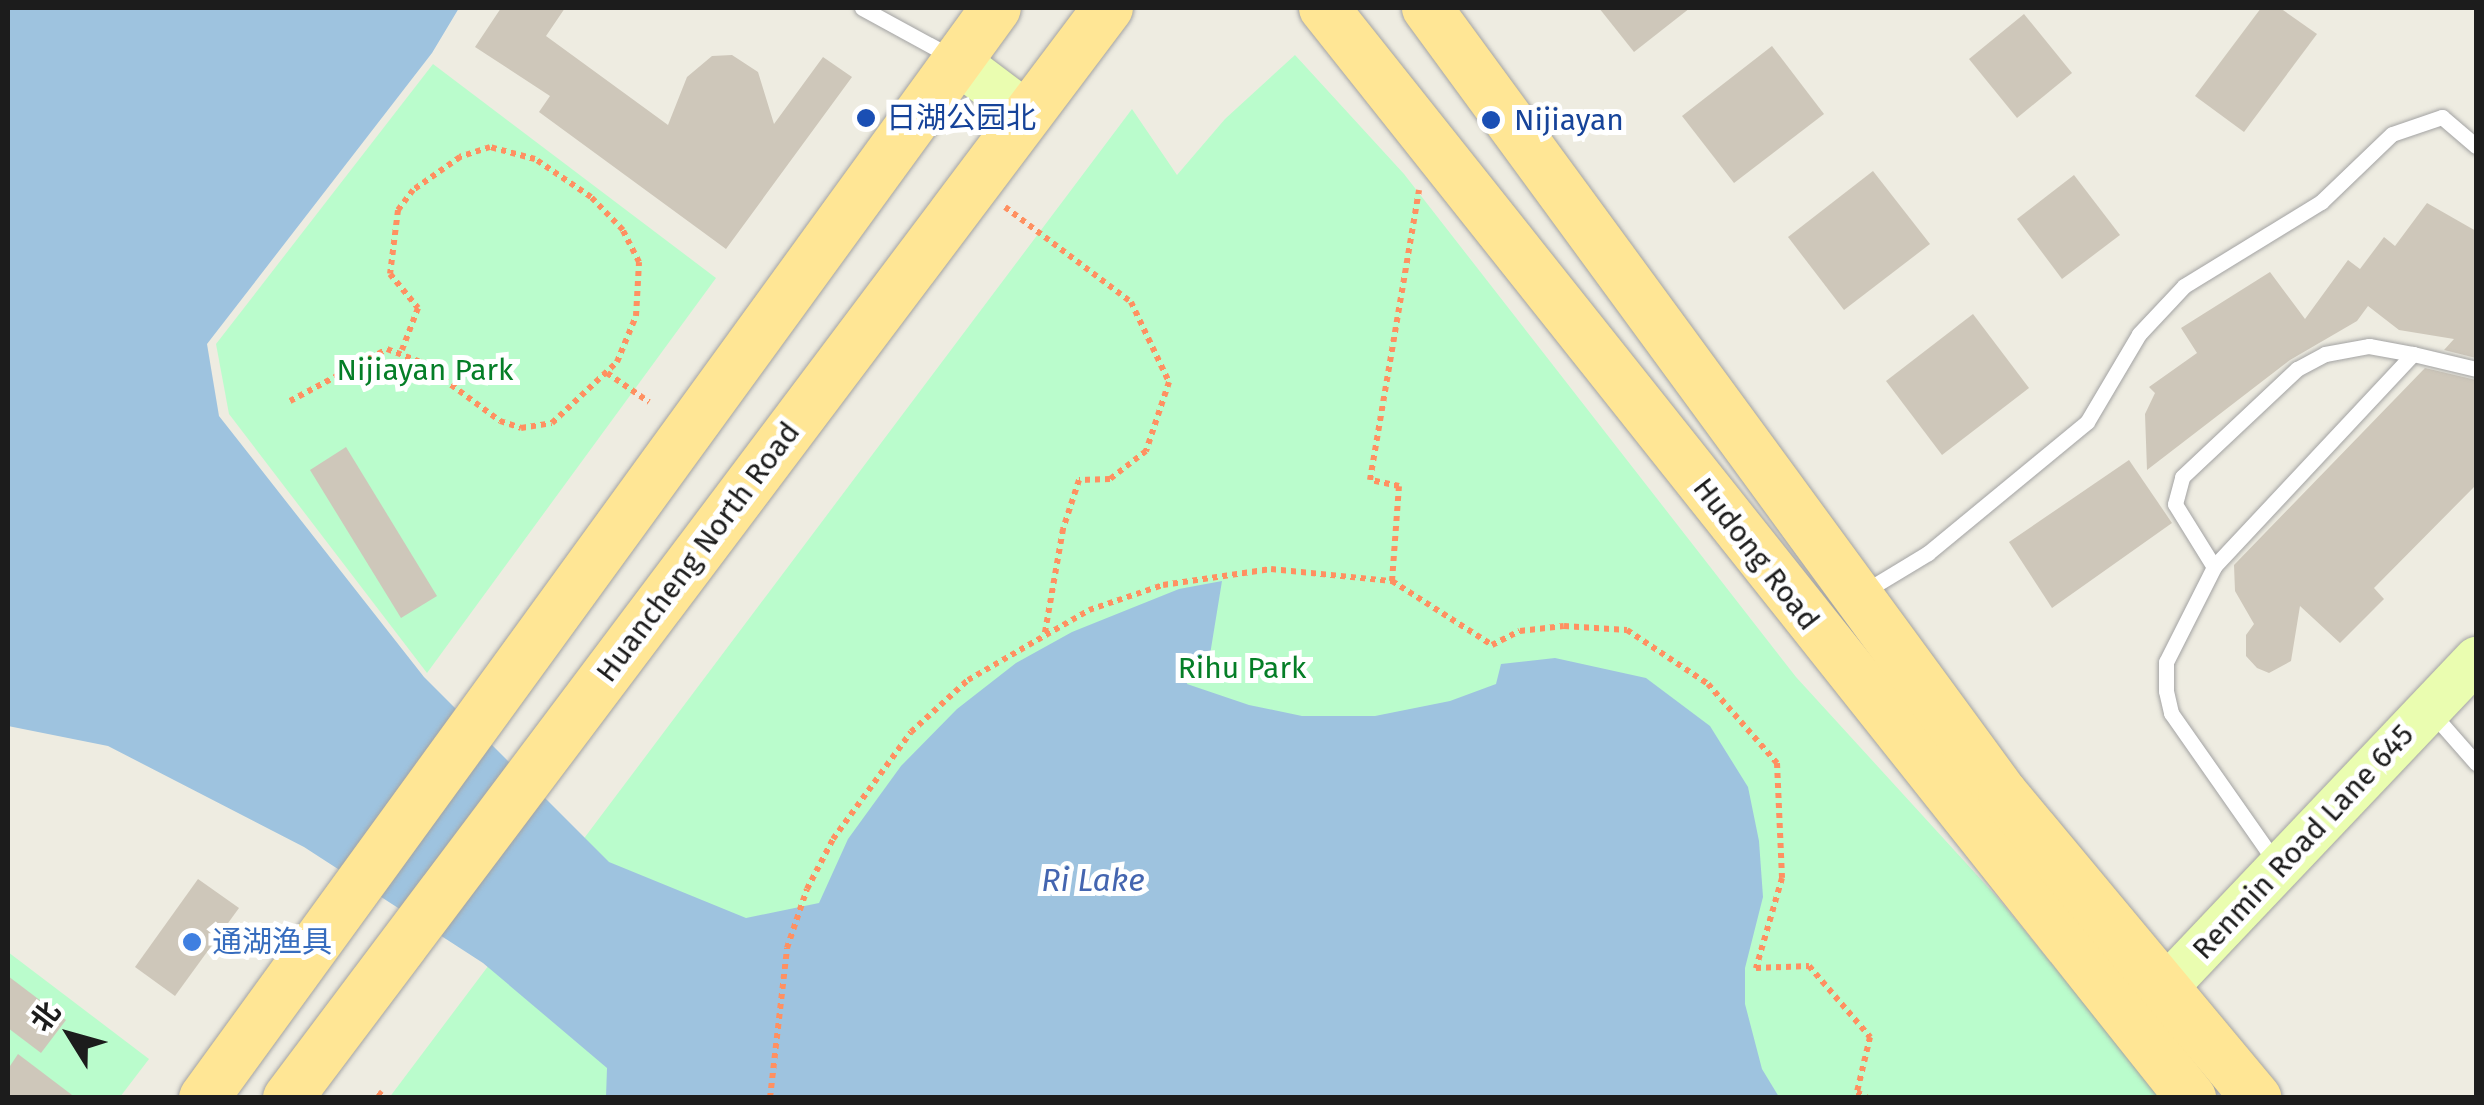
<!DOCTYPE html>
<html>
<head>
<meta charset="utf-8">
<style>
	body { margin:0 }
	#map { position:relative; width:2484px; height:1105px; overflow:hidden; background:#eeece1; font-family:"Fira Sans","Noto Sans SC",sans-serif }
	div>[style] { position:absolute }
	[style*='--x'] { left:calc(var(--x)*1px); top:calc(var(--y)*1px); width:calc(var(--w)*1px); rotate:calc(var(--a)*1deg) }
	.park>* { inset:0; background:#bafccc }
	.water>* { inset:0; background:#9ec3df }
	.building>* { inset:0; background:#cec7ba }
	.path>* { height:6px; margin-top:-3px; transform-origin:0; background:repeating-linear-gradient(90deg,#ff9061 0 5px,transparent 0 10px) }
	.roads { filter:drop-shadow(0 0 2px #a3a3a3) drop-shadow(0 0 2px #a3a3a3) }
	.lane>* { height:15px; margin:-7.5px; padding:0 7.5px; transform-origin:7.5px; border-radius:7.5px; background:#fff }
	.secondary>* { height:45px; margin:-22.5px; padding:0 22.5px; transform-origin:22.5px; border-radius:22.5px; background:#eafdb0 }
	.primary>* { height:50px; margin:-25px; padding:0 25px; transform-origin:25px; border-radius:25px; background:#ffe695 }
	.dots>* { width:28px; height:28px; translate:-50% -50%; box-sizing:border-box; border:5px solid #fff; border-radius:50% }
	span { translate:-50% -50%; white-space:nowrap; text-align:center; line-height:1.15; -webkit-text-stroke:10px #fff; paint-order:stroke }
	.transit-label { font-size:30px; color:#164399 }
	.left { translate:0 -50%; text-align:left }
	.park-label { font-size:30px; color:#057e27 }
	.street-label { font-size:30px; color:#1c1c1c }
	.shop-label { font-size:30px; color:#366cbe }
	.water-label { font-size:32px; color:#4465b0; font-style:italic }
	.frame { position:absolute; inset:0; border:10px solid #1c1c1c; pointer-events:none }
	.north { position:absolute; left:20px; top:985px; width:100px; height:100px; -webkit-text-stroke:8px #fff; paint-order:stroke; rotate:307deg; font-size:28px; font-weight:700; line-height:40px; text-align:center; color:#1c1c1c }
	.north::after { content:''; display:block; margin:auto; width:35px; height:45px; background:#1c1c1c; clip-path:polygon(50% 0,100% 100%,50% 72%,0 100%) }
</style>
</head>
<body>
<div id="map">
	<div class="park">
		<div style="clip-path:polygon(1295px 55px,1404px 174px,1796px 677px,1997px 897px,2161px 1097px,389px 1098px,1132px 109px,1177px 175px,1225px 119px)"></div>
		<div style="clip-path:polygon(433px 64px,716px 278px,427px 673px,229px 414px,216px 344px)"></div>
		<div style="clip-path:polygon(8px 952px,149px 1059px,120px 1097px,8px 1097px)"></div>
	</div>
	<div class="water">
		<div style="clip-path:polygon(8px 8px,459px 8px,432px 53px,207px 344px,219px 416px,424px 677px,609px 862px,746px 918px,819px 903px,848px 839px,901px 766px,957px 709px,1016px 663px,1072px 632px,1179px 589px,1222px 581px,1208px 667px,1191px 666px,1187px 684px,1249px 705px,1302px 716px,1375px 716px,1450px 701px,1496px 684px,1501px 664px,1555px 658px,1646px 678px,1710px 726px,1748px 787px,1759px 841px,1763px 897px,1745px 968px,1745px 1004px,1762px 1069px,1779px 1097px,606px 1097px,607px 1068px,483px 963px,304px 847px,108px 746px,8px 726px)"></div>
	</div>
	<div class="building">
		<div style="clip-path:polygon(501px 8px,565px 8px,546px 36px,668px 125px,687px 77px,712px 56px,732px 55px,758px 72px,774px 124px,823px 57px,852px 77px,726px 249px,539px 112px,550px 96px,475px 47px)"></div>
		<div style="clip-path:polygon(1599px 8px,1690px 8px,1634px 52px)"></div>
		<div style="clip-path:polygon(2261px 8px,2280px 8px,2317px 34px,2244px 132px,2195px 96px)"></div>
		<div style="clip-path:polygon(2024px 14px,2072px 73px,2017px 118px,1969px 59px)"></div>
		<div style="clip-path:polygon(1772px 46px,1824px 114px,1734px 183px,1682px 116px)"></div>
		<div style="clip-path:polygon(1873px 171px,1930px 244px,1844px 310px,1788px 237px)"></div>
		<div style="clip-path:polygon(2074px 175px,2120px 235px,2062px 279px,2017px 219px)"></div>
		<div style="clip-path:polygon(2427px 203px,2476px 231px,2476px 358px,2444px 350px,2454px 339px,2399px 330px,2368px 306px,2357px 321px,2290px 360px,2147px 470px,2145px 414px,2155px 393px,2149px 387px,2197px 353px,2181px 328px,2270px 272px,2305px 319px,2348px 260px,2360px 269px,2384px 237px,2395px 246px)"></div>
		<div style="clip-path:polygon(1973px 314px,2029px 388px,1942px 455px,1886px 381px)"></div>
		<div style="clip-path:polygon(2425px 368px,2476px 380px,2476px 485px,2374px 588px,2384px 599px,2340px 643px,2300px 606px,2291px 661px,2269px 673px,2257px 668px,2246px 656px,2246px 635px,2254px 624px,2235px 591px,2234px 565px)"></div>
		<div style="clip-path:polygon(346px 447px,437px 596px,401px 618px,310px 470px)"></div>
		<div style="clip-path:polygon(2129px 460px,2172px 523px,2052px 608px,2009px 542px)"></div>
		<div style="clip-path:polygon(198px 879px,239px 908px,175px 996px,135px 967px)"></div>
		<div style="clip-path:polygon(8px 976px,66px 1020px,41px 1053px,8px 1028px)"></div>
		<div style="clip-path:polygon(18px 1054px,76px 1098px,8px 1098px,8px 1069px)"></div>
	</div>
	<div class="path">
		<div style="--x:1005;--y:207;--w:158;--a:37"></div>
		<div style="--x:1131;--y:302;--w:89;--a:64.6"></div>
		<div style="--x:1169;--y:382;--w:73;--a:108.4"></div>
		<div style="--x:1146;--y:451;--w:46;--a:142.1"></div>
		<div style="--x:1110;--y:479;--w:31;--a:178"></div>
		<div style="--x:1079;--y:480;--w:52;--a:108.1"></div>
		<div style="--x:1063;--y:529;--w:105;--a:99.9"></div>
		<div style="--x:607;--y:373;--w:51;--a:34.6"></div>
		<div style="--x:290;--y:401;--w:110;--a:-28.2"></div>
		<div style="--x:387;--y:349;--w:34;--a:21"></div>
		<div style="--x:419;--y:361;--w:101;--a:36.5"></div>
		<div style="--x:500;--y:421;--w:22;--a:18"></div>
		<div style="--x:521;--y:428;--w:31;--a:-9"></div>
		<div style="--x:552;--y:423;--w:89;--a:-43.2"></div>
		<div style="--x:617;--y:362;--w:50;--a:-67.6"></div>
		<div style="--x:636;--y:316;--w:54;--a:-86.8"></div>
		<div style="--x:639;--y:262;--w:36;--a:-117"></div>
		<div style="--x:623;--y:230;--w:46;--a:-134.1"></div>
		<div style="--x:591;--y:197;--w:68;--a:-145.8"></div>
		<div style="--x:535;--y:159;--w:47;--a:-165.1"></div>
		<div style="--x:490;--y:147;--w:32;--a:162"></div>
		<div style="--x:460;--y:157;--w:57;--a:144.9"></div>
		<div style="--x:413;--y:190;--w:25;--a:127"></div>
		<div style="--x:398;--y:210;--w:64;--a:97.1"></div>
		<div style="--x:390;--y:274;--w:44;--a:50.5"></div>
		<div style="--x:418;--y:308;--w:45;--a:110.9"></div>
		<div style="--x:1392;--y:581;--w:95;--a:-85.8"></div>
		<div style="--x:1399;--y:486;--w:30;--a:-168"></div>
		<div style="--x:1370;--y:480;--w:294;--a:-80.4"></div>
		<div style="--x:378;--y:1092;--w:9;--a:41"></div>
		<div style="--x:770;--y:1098;--w:151;--a:-83.5"></div>
		<div style="--x:787;--y:948;--w:62;--a:-71.3"></div>
		<div style="--x:807;--y:889;--w:56;--a:-62.5"></div>
		<div style="--x:833;--y:839;--w:132;--a:-53.9"></div>
		<div style="--x:911;--y:732;--w:77;--a:-42.4"></div>
		<div style="--x:968;--y:680;--w:140;--a:-30"></div>
		<div style="--x:1089;--y:610;--w:78;--a:-18.7"></div>
		<div style="--x:1163;--y:585;--w:109;--a:-8.4"></div>
		<div style="--x:1271;--y:569;--w:122;--a:5.7"></div>
		<div style="--x:1392;--y:581;--w:119;--a:32.6"></div>
		<div style="--x:1492;--y:645;--w:31;--a:-27"></div>
		<div style="--x:1520;--y:631;--w:44;--a:-6.5"></div>
		<div style="--x:1564;--y:626;--w:63;--a:3.6"></div>
		<div style="--x:1627;--y:630;--w:97;--a:33.7"></div>
		<div style="--x:1708;--y:684;--w:105;--a:48.9"></div>
		<div style="--x:1777;--y:763;--w:115;--a:87.5"></div>
		<div style="--x:1782;--y:878;--w:94;--a:106.1"></div>
		<div style="--x:1756;--y:968;--w:53;--a:-2.2"></div>
		<div style="--x:1809;--y:966;--w:94;--a:49.3"></div>
		<div style="--x:1870;--y:1037;--w:57;--a:103.3"></div>
		<div style="--x:1857;--y:1092;--w:13;--a:29"></div>
	</div>
	<div class="roads">
		<div class="lane">
			<div style="--x:862;--y:8;--w:100;--a:28.6"></div>
			<div style="--x:2413;--y:354;--w:291;--a:133.1"></div>
			<div style="--x:2214;--y:567;--w:74;--a:-121.8"></div>
			<div style="--x:2175;--y:504;--w:28;--a:-75"></div>
			<div style="--x:2182;--y:477;--w:158;--a:-43.2"></div>
			<div style="--x:2297;--y:369;--w:32;--a:-28"></div>
			<div style="--x:2325;--y:354;--w:45;--a:-10.3"></div>
			<div style="--x:2369;--y:346;--w:45;--a:10.3"></div>
			<div style="--x:2413;--y:354;--w:65;--a:13.4"></div>
			<div style="--x:2214;--y:567;--w:106;--a:116.8"></div>
			<div style="--x:2166;--y:662;--w:29;--a:90"></div>
			<div style="--x:2166;--y:691;--w:23;--a:77"></div>
			<div style="--x:2171;--y:713;--w:183;--a:55"></div>
			<div style="--x:1862;--y:593;--w:77;--a:-31.2"></div>
			<div style="--x:1928;--y:553;--w:206;--a:-39.5"></div>
			<div style="--x:2087;--y:422;--w:102;--a:-59.4"></div>
			<div style="--x:2139;--y:334;--w:66;--a:-46.8"></div>
			<div style="--x:2184;--y:286;--w:161;--a:-31.5"></div>
			<div style="--x:2321;--y:202;--w:98;--a:-43.8"></div>
			<div style="--x:2392;--y:134;--w:53;--a:-18.8"></div>
			<div style="--x:2442;--y:117;--w:45;--a:40.5"></div>
			<div style="--x:2432;--y:713;--w:67;--a:48.7"></div>
		</div>
		<div class="secondary">
			<div style="--x:957;--y:61;--w:86;--a:37"></div>
			<div style="--x:2141;--y:1012;--w:487;--a:-46.5"></div>
		</div>
		<div class="primary">
			<div style="--x:1324;--y:8;--w:1393;--a:51.5"></div>
			<div style="--x:1427;--y:8;--w:974;--a:53.77"></div>
			<div style="--x:2003;--y:794;--w:396;--a:50.2"></div>
			<div style="--x:204;--y:1098;--w:1347;--a:-54"></div>
			<div style="--x:288;--y:1098;--w:1364;--a:-53.05"></div>
		</div>
	</div>
	<div class="dots">
		<div style="left:866px;top:118px;background:#1a4fb4"></div>
		<div style="left:1491px;top:120px;background:#1a4fb4"></div>
		<div style="left:192px;top:942px;background:#3f7fe0"></div>
	</div>
	<div class="transit-label">
		<span class="left" style="left:886px;top:118px">日湖公园北</span>
		<span class="left" style="left:1514px;top:120px">Nijiayan</span>
	</div>
	<div class="park-label">
		<span style="left:425px;top:370px">Nijiayan Park</span>
		<span style="left:1242px;top:668px">Rihu Park</span>
	</div>
	<div class="street-label">
		<span style="left:698px;top:552px;rotate:-53deg">Huancheng North Road</span>
		<span style="left:1756px;top:554px;rotate:52deg">Hudong Road</span>
		<span style="left:2303px;top:842px;rotate:-47deg">Renmin Road Lane 645</span>
	</div>
	<div class="shop-label">
		<span class="left" style="left:212px;top:942px">通湖渔具</span>
	</div>
	<div class="water-label">
		<span style="left:1093px;top:880px">Ri Lake</span>
	</div>
	<div class="frame"></div>
	<div class="north">北</div>
</div>
</body>
</html>
